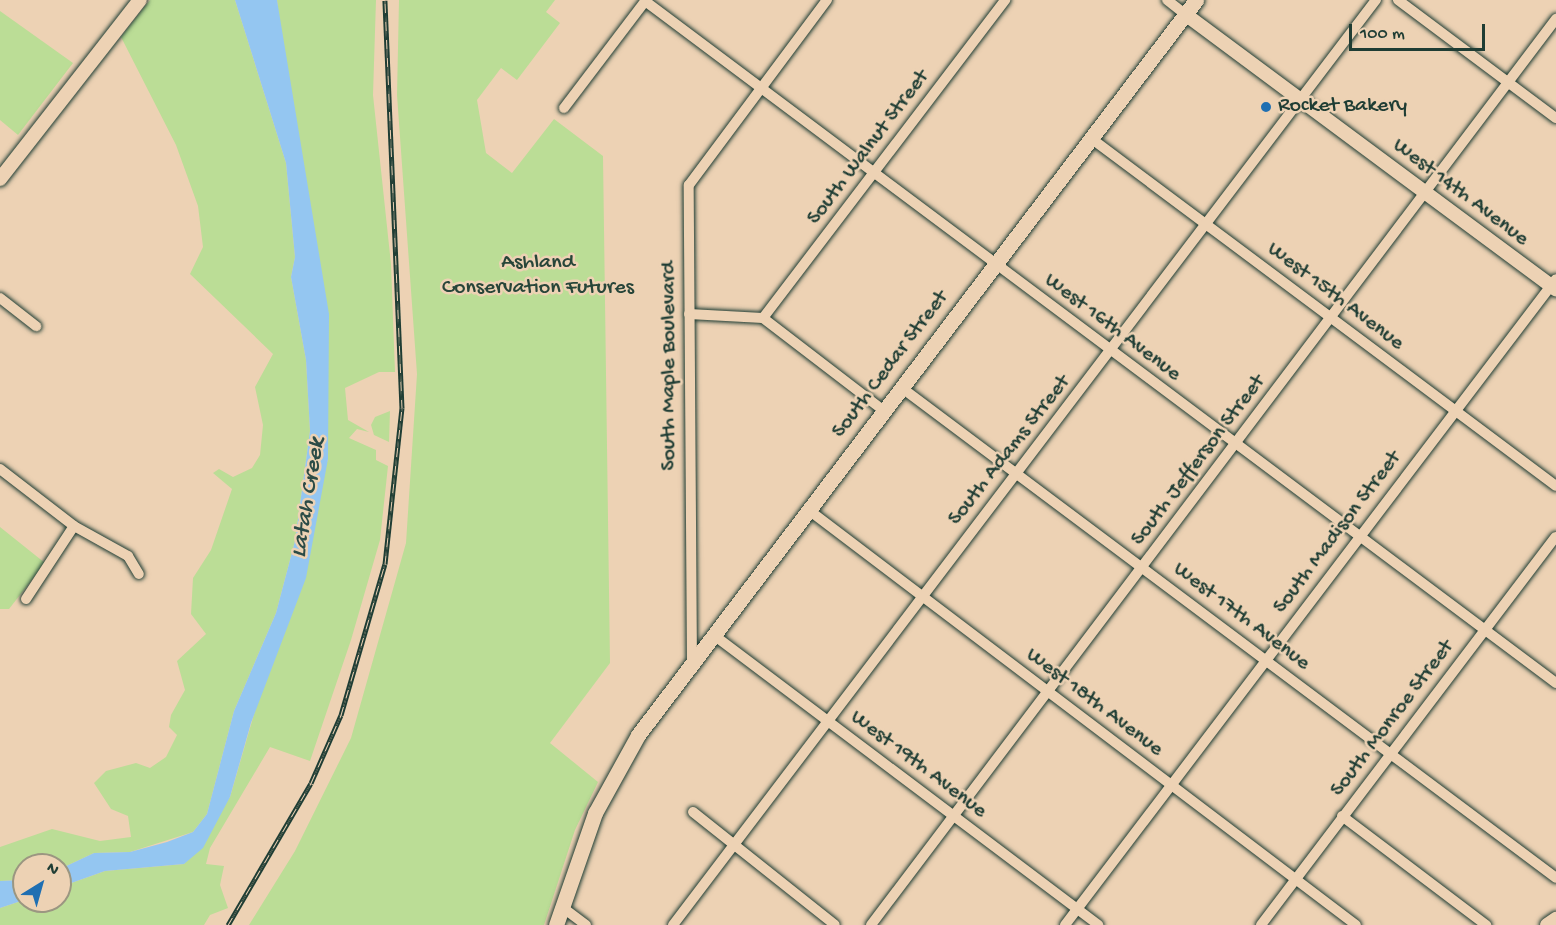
<!DOCTYPE html>
<html>
<head>
<meta charset="utf-8">
<style>
	body { margin:0 }
	#map { position:relative; width:1556px; height:925px; overflow:hidden; background:#edd2b4; font-family:"Gochi Hand",sans-serif }
	div>[style] { position:absolute }
	[style*='--x'] { left:calc(var(--x)*1px); top:calc(var(--y)*1px); width:calc(var(--w)*1px); rotate:calc(var(--a)*1deg) }
	.green>* { inset:0; background:#bbdd96 }
	.water>* { inset:0; background:#94c6f1 }
	.roads { filter:drop-shadow(0 0 2px #1f3d34) drop-shadow(0 0 2px #1f3d34) }
	.minor>* { height:10px; margin:-5px; padding:0 5px; transform-origin:5px; border-radius:5px; background:#edd2b4 }
	.tertiary>* { height:14px; margin:-7px; padding:0 7px; transform-origin:7px; border-radius:7px; background:#edd2b4 }
	.secondary>* { height:15px; margin:-7.5px; padding:0 7.5px; transform-origin:7.5px; border-radius:7.5px; background:#edd2b4 }
	.rail>* { height:5px; margin-top:-2.5px; transform-origin:0; background:repeating-linear-gradient(90deg,#edd2b4 0 9px,#1f3d34 0 18px); box-sizing:border-box; border-block:2px solid #1f3d34 }
	.dots>* { width:16px; height:16px; translate:-50% -50%; box-sizing:border-box; border:3px solid #edd2b4; border-radius:50% }
	span { translate:-50% -50%; white-space:nowrap; text-align:center; line-height:1.15; -webkit-text-stroke:5px #edd2b4; paint-order:stroke }
	.poi-label { font-size:22px; color:#1f3d34 }
	.left { translate:0 -50%; text-align:left }
	.street-label { font-size:22px; color:#1f3d34 }
	.park-label { font-size:22px; color:#274539 }
	.water-label { font-size:24px; color:#2b4b47; font-style:italic }
	.north { position:absolute; left:12px; top:853px; width:60px; height:60px; box-sizing:border-box; background:#edd2b4; border:2px solid #9b9681; border-radius:50%; rotate:37deg; font-size:16px; font-weight:700; line-height:24px; text-align:center; color:#1f3d34 }
	.north::after { content:''; display:block; margin:auto; width:21px; height:27px; background:#1f6fb2; clip-path:polygon(50% 0,100% 100%,50% 72%,0 100%) }
	.scale { position:absolute; left:1349px; top:24px; width:136px; height:27px; box-sizing:border-box; border:3px solid #1f3d34; border-top:0; padding-left:8px; font-size:18px; line-height:21px; white-space:nowrap; color:#1f3d34; -webkit-text-stroke:4px #edd2b4; paint-order:stroke }
</style>
</head>
<body>
<div id="map">
	<div class="green">
		<div style="clip-path:polygon(150px 0,235px 0,286px 163px,295px 257px,291px 277px,306px 360px,310px 431px,295px 541px,276px 613px,234px 711px,207px 814px,193px 832px,130px 852px,94px 853px,60px 869px,24px 865px,24px 880px,0 881px,0 847px,52px 829px,100px 841px,131px 837px,128px 816px,111px 809px,94px 783px,106px 771px,136px 763px,150px 768px,166px 757px,177px 735px,169px 727px,171px 715px,185px 690px,177px 661px,206px 634px,191px 614px,193px 578px,211px 550px,232px 489px,213px 473px,219px 469px,233px 477px,252px 468px,260px 455px,263px 425px,255px 387px,273px 354px,190px 274px,203px 247px,198px 206px,176px 145px,121px 37px)"></div>
		<div style="clip-path:polygon(277px 0,376px 0,373px 95px,391px 264px,395px 372px,379px 372px,345px 388px,348px 420px,369px 432px,357px 429px,349px 438px,376px 450px,376px 460px,388px 466px,380px 540px,351px 640px,310px 761px,270px 747px,210px 848px,206px 864px,224px 866px,220px 885px,228px 908px,210px 915px,204px 925px,0 925px,0 908px,24px 900px,60px 901px,60px 887px,105px 871px,184px 864px,230px 797px,328px 459px)"></div>
		<div style="clip-path:polygon(399px 0,555px 0,546px 12px,560px 23px,517px 80px,501px 68px,477px 100px,486px 153px,512px 173px,554px 119px,603px 156px,610px 663px,550px 743px,598px 782px,575px 830px,544px 925px,249px 925px,295px 851px,351px 738px,406px 543px,417px 374px,397px 95px)"></div>
		<div style="clip-path:polygon(0 11px,73px 63px,18px 135px,0 120px)"></div>
		<div style="clip-path:polygon(390px 411px,389px 442px,374px 435px,371px 425px,375px 417px)"></div>
		<div style="clip-path:polygon(0 527px,45px 563px,9px 609px,0 609px)"></div>
	</div>
	<div class="water">
		<div style="clip-path:polygon(235px 0,277px 0,329px 314px,328px 459px,306px 578px,251px 723px,230px 797px,203px 848px,184px 864px,105px 871px,60px 887px,60px 869px,94px 853px,130px 852px,167px 842px,193px 832px,207px 814px,234px 711px,276px 613px,295px 541px,310px 431px,306px 360px,291px 277px,295px 257px,286px 163px)"></div>
		<div style="clip-path:polygon(24px 880px,24px 900px,0 908px,0 881px)"></div>
	</div>
	<div class="roads">
		<div class="minor">
			<div style="--x:1167;--y:0;--w:23;--a:38"></div>
			<div style="--x:1398;--y:0;--w:197;--a:36.8"></div>
			<div style="--x:645;--y:1;--w:1138;--a:36.82"></div>
			<div style="--x:564;--y:108;--w:136;--a:-52.8"></div>
			<div style="--x:1092;--y:139;--w:579;--a:36.79"></div>
			<div style="--x:0;--y:298;--w:46;--a:37.9"></div>
			<div style="--x:689;--y:314;--w:74;--a:3.1"></div>
			<div style="--x:763;--y:318;--w:153;--a:37.5"></div>
			<div style="--x:763;--y:318;--w:400;--a:-52.7"></div>
			<div style="--x:902;--y:388;--w:817;--a:36.84"></div>
			<div style="--x:0;--y:469;--w:93;--a:37.6"></div>
			<div style="--x:74;--y:526;--w:62;--a:29.1"></div>
			<div style="--x:128;--y:556;--w:21;--a:59"></div>
			<div style="--x:810;--y:511;--w:685;--a:37.17"></div>
			<div style="--x:26;--y:599;--w:87;--a:-56.7"></div>
			<div style="--x:715;--y:636;--w:480;--a:37"></div>
			<div style="--x:692;--y:665;--w:480;--a:-90.4"></div>
			<div style="--x:689;--y:185;--w:231;--a:-53.3"></div>
			<div style="--x:693;--y:812;--w:181;--a:38.5"></div>
			<div style="--x:1342;--y:816;--w:181;--a:37.1"></div>
			<div style="--x:562;--y:907;--w:30;--a:37"></div>
			<div style="--x:673;--y:925;--w:1162;--a:-52.77"></div>
			<div style="--x:871;--y:925;--w:1136;--a:-52.91"></div>
			<div style="--x:1065;--y:925;--w:811;--a:-52.76"></div>
			<div style="--x:1261;--y:925;--w:487;--a:-52.8"></div>
		</div>
		<div class="tertiary">
			<div style="--x:1185;--y:14;--w:462;--a:36.6"></div>
			<div style="--x:0;--y:179;--w:227;--a:-52"></div>
			<div style="--x:1547;--y:925;--w:11;--a:-34"></div>
		</div>
		<div class="secondary">
			<div style="--x:556;--y:925;--w:119;--a:-70.8"></div>
			<div style="--x:595;--y:813;--w:89;--a:-61.1"></div>
			<div style="--x:638;--y:735;--w:923;--a:-52.79"></div>
		</div>
	</div>
	<div class="rail">
		<div style="--x:228;--y:925;--w:164;--a:-59.7"></div>
		<div style="--x:311;--y:783;--w:74;--a:-66.2"></div>
		<div style="--x:341;--y:715;--w:157;--a:-73.8"></div>
		<div style="--x:385;--y:564;--w:157;--a:-83.8"></div>
		<div style="--x:402;--y:408;--w:408;--a:-92.4"></div>
	</div>
	<div class="dots">
		<div style="left:1266px;top:107px;background:#1f6fb2"></div>
	</div>
	<div class="poi-label">
		<span class="left" style="left:1278px;top:107px">Rocket Bakery</span>
	</div>
	<div class="street-label">
		<span style="left:869px;top:148px;rotate:-53deg">South Walnut Street</span>
		<span style="left:1460px;top:193px;rotate:37deg">West 14th Avenue</span>
		<span style="left:1335px;top:297px;rotate:37deg">West 15th Avenue</span>
		<span style="left:1112px;top:328px;rotate:37deg">West 16th Avenue</span>
		<span style="left:891px;top:365px;rotate:-53deg">South Cedar Street</span>
		<span style="left:670px;top:366px;rotate:-90deg">South Maple Boulevard</span>
		<span style="left:1010px;top:451px;rotate:-52deg">South Adams Street</span>
		<span style="left:1199px;top:461px;rotate:-53deg">South Jefferson Street</span>
		<span style="left:1338px;top:533px;rotate:-53deg">South Madison Street</span>
		<span style="left:1241px;top:617px;rotate:37deg">West 17th Avenue</span>
		<span style="left:1094px;top:703px;rotate:37deg">West 18th Avenue</span>
		<span style="left:1393px;top:719px;rotate:-53deg">South Monroe Street</span>
		<span style="left:918px;top:765px;rotate:37deg">West 19th Avenue</span>
	</div>
	<div class="park-label">
		<span style="left:538px;top:276px">Ashland<br>Conservation Futures</span>
	</div>
	<div class="water-label">
		<span style="left:309px;top:498px;rotate:-81deg">Latah Creek</span>
	</div>
	<div class="north">N</div>
	<div class="scale">100 m</div>
</div>
</body>
</html>
